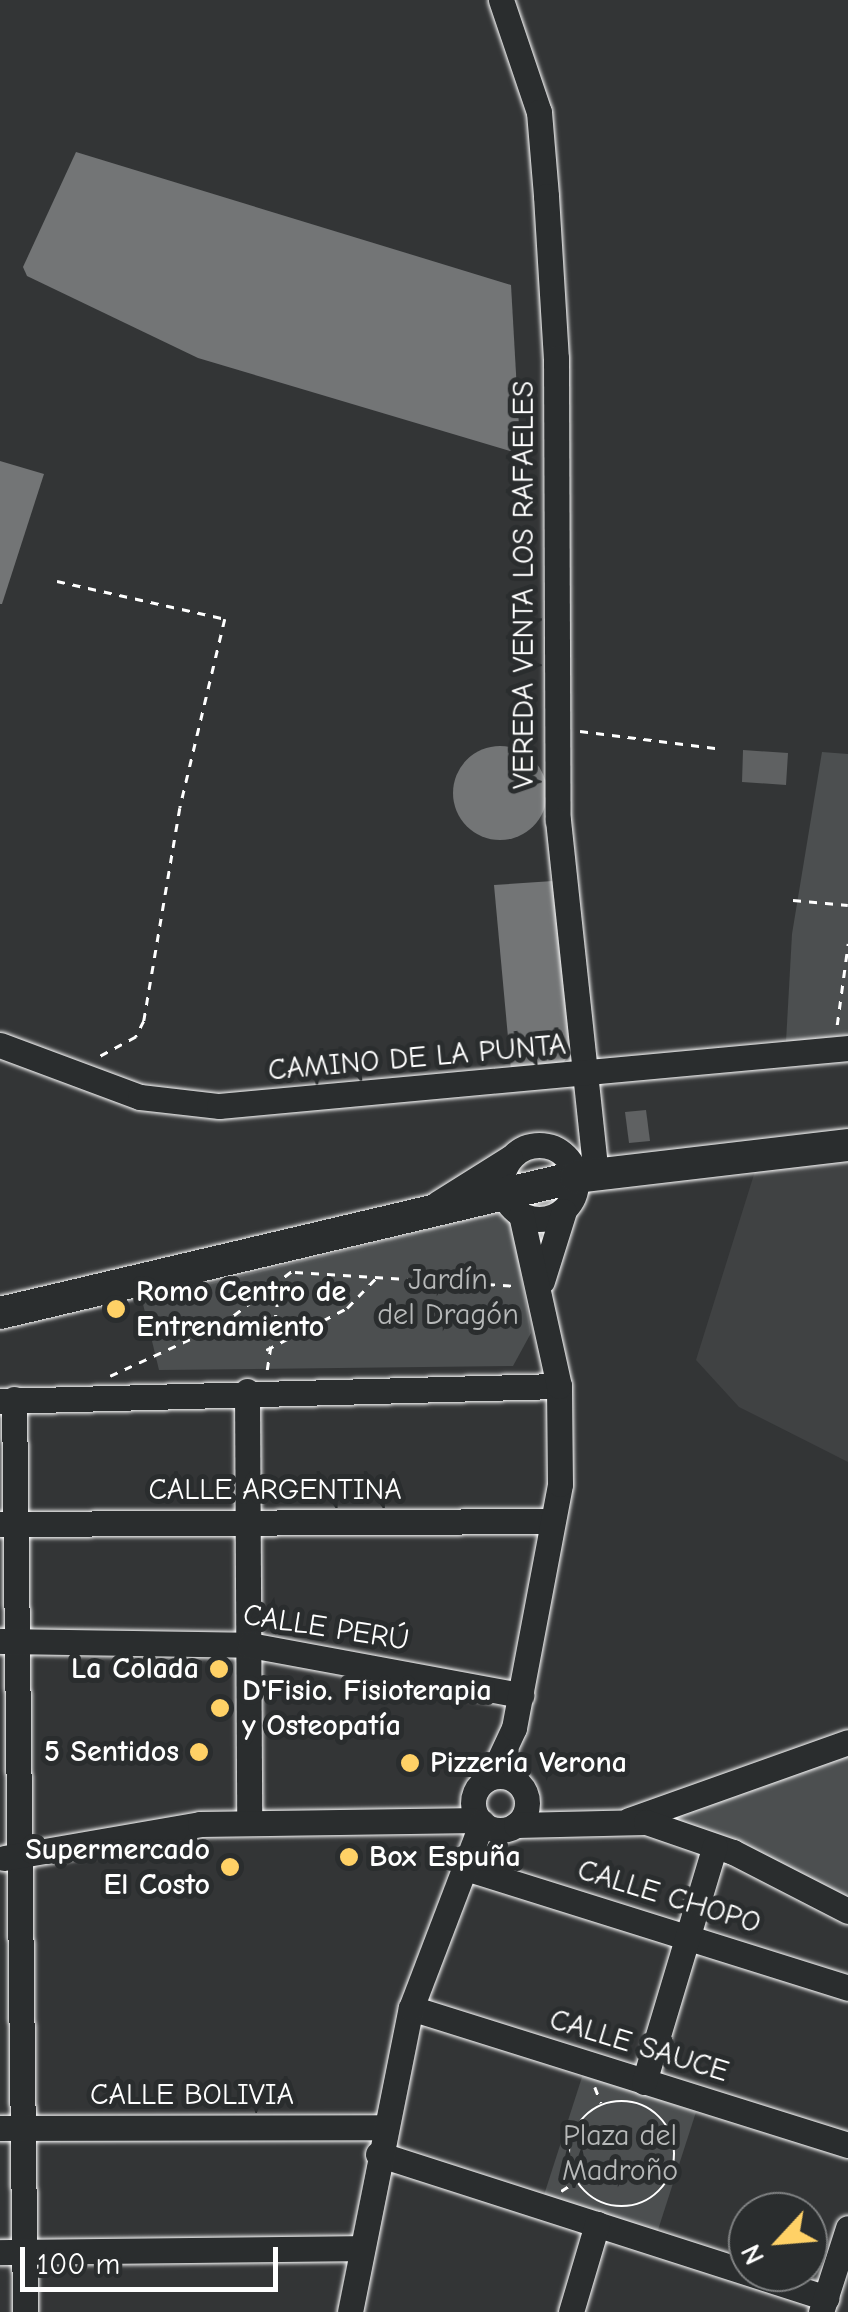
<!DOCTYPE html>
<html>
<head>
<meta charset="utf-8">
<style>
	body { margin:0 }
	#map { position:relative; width:848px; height:2312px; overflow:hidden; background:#333536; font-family:"Comic Neue",sans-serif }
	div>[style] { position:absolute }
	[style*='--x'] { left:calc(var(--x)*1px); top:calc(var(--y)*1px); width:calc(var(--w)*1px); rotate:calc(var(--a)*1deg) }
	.built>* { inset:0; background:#404243 }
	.green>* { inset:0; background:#4c4f50 }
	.water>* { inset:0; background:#737576 }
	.round { border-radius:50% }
	.building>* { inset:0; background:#5f6162 }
	.path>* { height:2.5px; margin-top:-1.25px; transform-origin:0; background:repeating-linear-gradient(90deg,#fff 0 8px,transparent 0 16px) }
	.path>.ring { margin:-1.25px; padding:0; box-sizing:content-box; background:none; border:2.5px solid #fff; border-radius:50% }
	.roads { filter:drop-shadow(0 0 2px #fff) drop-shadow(0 0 2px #fff) }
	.minor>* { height:25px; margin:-12.5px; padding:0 12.5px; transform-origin:12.5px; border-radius:12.5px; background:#2a2d2e }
	.minor>.ring { margin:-12.5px; padding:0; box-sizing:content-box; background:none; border:25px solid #2a2d2e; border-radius:50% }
	.major>* { height:32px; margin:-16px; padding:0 16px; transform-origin:16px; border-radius:16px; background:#2a2d2e }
	.dots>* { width:28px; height:28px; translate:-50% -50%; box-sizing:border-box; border:5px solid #2a2d2e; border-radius:50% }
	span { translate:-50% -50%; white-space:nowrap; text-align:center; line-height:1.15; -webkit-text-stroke:10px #2a2d2e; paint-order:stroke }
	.street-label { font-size:30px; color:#fff }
	.park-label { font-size:30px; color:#b7b9b9 }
	.poi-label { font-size:30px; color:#fff; font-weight:700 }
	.left { translate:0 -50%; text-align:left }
	.right { translate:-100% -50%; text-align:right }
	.north { position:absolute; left:728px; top:2192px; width:100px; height:100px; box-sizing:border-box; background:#2a2d2e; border:2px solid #7f8182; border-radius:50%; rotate:244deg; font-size:28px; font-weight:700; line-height:40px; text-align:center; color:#fff }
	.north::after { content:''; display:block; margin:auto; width:35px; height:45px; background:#ffd166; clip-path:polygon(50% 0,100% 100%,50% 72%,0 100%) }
	.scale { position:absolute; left:20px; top:2247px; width:258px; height:45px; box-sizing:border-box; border:5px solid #fff; border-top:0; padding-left:12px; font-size:30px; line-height:35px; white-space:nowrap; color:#fff; -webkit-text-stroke:8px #2a2d2e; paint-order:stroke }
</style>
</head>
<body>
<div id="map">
	<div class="built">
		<div style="clip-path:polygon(848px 1158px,848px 1462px,739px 1407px,696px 1360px,756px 1168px)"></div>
	</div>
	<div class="green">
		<div style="clip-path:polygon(822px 752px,848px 754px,848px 1035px,786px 1042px,792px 934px)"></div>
		<div style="clip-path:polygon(496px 1213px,512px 1221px,531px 1333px,513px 1366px,159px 1370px,142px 1300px)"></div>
		<div style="clip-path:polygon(848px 1749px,848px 1901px,660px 1817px)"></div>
		<div style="clip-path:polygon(583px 2074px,696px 2112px,657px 2233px,544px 2195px)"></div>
	</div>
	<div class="water">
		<div style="clip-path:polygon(76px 152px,511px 285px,520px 444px,510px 451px,198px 358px,27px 276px,23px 267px)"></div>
		<div style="clip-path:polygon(0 461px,44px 474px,2px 604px,0 604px)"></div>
		<div class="round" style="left:453px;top:746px;width:94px;height:94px"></div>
		<div style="clip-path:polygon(553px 881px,571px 1051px,562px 1065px,511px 1070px,494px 885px)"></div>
	</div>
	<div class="building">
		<div style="clip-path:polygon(743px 750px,788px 753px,786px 785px,742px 782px)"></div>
		<div style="clip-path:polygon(646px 1110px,650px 1141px,629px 1143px,625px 1112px)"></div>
	</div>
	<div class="path">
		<div style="--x:57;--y:581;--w:172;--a:12.7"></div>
		<div style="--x:225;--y:619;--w:194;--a:103.4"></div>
		<div style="--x:180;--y:808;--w:216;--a:99.6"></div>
		<div style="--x:144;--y:1021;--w:18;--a:117"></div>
		<div style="--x:136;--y:1037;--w:44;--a:151.7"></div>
		<div style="--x:580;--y:731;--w:144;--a:7.2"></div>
		<div style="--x:793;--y:900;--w:55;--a:5.2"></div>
		<div style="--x:837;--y:1025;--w:82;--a:-82.3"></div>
		<div style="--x:295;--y:1272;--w:221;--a:3.6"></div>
		<div style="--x:266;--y:1350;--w:91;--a:-27.4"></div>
		<div style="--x:347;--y:1308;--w:42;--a:-46"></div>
		<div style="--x:267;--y:1370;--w:86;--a:-81.3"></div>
		<div style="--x:110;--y:1376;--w:122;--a:-24.7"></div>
		<div style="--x:221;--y:1325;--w:89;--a:-37.3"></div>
		<div style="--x:595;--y:2087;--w:17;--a:69"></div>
		<div class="ring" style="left:569px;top:2101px;width:103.5px;height:103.5px"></div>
		<div style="--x:561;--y:2191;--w:17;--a:-33"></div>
	</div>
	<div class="roads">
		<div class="minor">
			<div style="--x:501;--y:0;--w:118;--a:71.3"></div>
			<div style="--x:539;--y:112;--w:84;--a:85.2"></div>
			<div style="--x:546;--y:196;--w:162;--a:86.5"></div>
			<div style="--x:556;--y:358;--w:462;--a:89.8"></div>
			<div style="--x:558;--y:820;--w:357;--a:83.9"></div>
			<div style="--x:0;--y:1045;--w:149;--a:20.4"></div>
			<div style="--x:140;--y:1097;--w:80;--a:6.5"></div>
			<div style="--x:219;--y:1106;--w:632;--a:-5.27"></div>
			<div class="ring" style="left:502px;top:1145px;width:49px;height:49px"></div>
			<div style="--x:438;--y:1203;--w:85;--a:-32"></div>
			<div style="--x:542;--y:1281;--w:73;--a:-72.6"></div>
			<div style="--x:247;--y:1391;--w:431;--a:89.7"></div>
			<div style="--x:14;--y:1399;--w:913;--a:89.31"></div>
			<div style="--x:0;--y:1401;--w:559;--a:-1.54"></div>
			<div style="--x:0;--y:1524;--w:551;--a:-0.31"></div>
			<div style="--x:0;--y:1641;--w:250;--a:0.9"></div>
			<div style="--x:250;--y:1645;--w:276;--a:10.5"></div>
			<div class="ring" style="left:473px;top:1776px;width:29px;height:29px"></div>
			<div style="--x:491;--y:1777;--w:54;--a:-64.9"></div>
			<div style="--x:514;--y:1728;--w:248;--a:-79.3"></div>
			<div style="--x:560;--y:1484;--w:98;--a:-90.6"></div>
			<div style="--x:559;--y:1386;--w:175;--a:-102.5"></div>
			<div style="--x:629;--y:1820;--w:232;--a:-19.6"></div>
			<div style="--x:516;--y:1825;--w:130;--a:-1.3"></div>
			<div style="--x:646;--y:1822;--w:92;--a:19"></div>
			<div style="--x:733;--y:1852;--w:129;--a:27.2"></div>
			<div style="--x:4;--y:1858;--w:199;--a:-9.8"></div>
			<div style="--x:200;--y:1824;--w:279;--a:-0.8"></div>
			<div style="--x:469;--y:1869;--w:397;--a:17.4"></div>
			<div style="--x:411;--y:2008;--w:458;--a:17.4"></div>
			<div style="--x:644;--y:2082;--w:246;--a:-73.3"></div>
			<div style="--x:0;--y:2128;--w:384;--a:-0.1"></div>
			<div style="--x:378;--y:2154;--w:471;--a:17.8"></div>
			<div style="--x:0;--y:2252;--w:359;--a:-0.6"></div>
			<div style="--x:350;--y:2312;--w:310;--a:-78.7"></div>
			<div style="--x:411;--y:2008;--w:199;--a:-69.1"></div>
			<div style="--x:571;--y:2312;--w:92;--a:-73.5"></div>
			<div style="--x:821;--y:2312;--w:88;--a:-72.2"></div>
		</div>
		<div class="major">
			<div style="--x:0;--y:1313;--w:592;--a:-13.28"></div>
			<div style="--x:576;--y:1177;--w:274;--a:-6.7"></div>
		</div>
	</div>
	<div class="dots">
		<div style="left:116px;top:1309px;background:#ffd166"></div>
		<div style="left:219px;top:1669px;background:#ffd166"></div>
		<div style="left:220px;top:1708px;background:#ffd166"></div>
		<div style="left:199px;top:1752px;background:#ffd166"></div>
		<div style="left:410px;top:1763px;background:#ffd166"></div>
		<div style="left:349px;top:1857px;background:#ffd166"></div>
		<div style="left:230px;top:1867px;background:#ffd166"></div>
	</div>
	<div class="street-label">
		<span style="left:524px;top:585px;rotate:-90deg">VEREDA VENTA LOS RAFAELES</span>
		<span style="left:417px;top:1058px;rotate:-5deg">CAMINO DE LA PUNTA</span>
		<span style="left:275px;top:1490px">CALLE ARGENTINA</span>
		<span style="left:326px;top:1628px;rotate:9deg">CALLE PERÚ</span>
		<span style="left:669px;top:1897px;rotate:17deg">CALLE CHOPO</span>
		<span style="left:639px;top:2046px;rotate:17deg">CALLE SAUCE</span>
		<span style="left:192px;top:2095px">CALLE BOLIVIA</span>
	</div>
	<div class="park-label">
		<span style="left:448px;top:1297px">Jardín<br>del Dragón</span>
		<span style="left:620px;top:2153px">Plaza del<br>Madroño</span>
	</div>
	<div class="poi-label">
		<span class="left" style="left:136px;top:1309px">Romo Centro de<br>Entrenamiento</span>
		<span class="right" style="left:199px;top:1669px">La Colada</span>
		<span class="left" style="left:242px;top:1708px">D'Fisio. Fisioterapia<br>y Osteopatía</span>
		<span class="right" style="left:179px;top:1752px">5 Sentidos</span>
		<span class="left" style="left:430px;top:1763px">Pizzería Verona</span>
		<span class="right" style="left:210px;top:1867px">Supermercado<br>El Costo</span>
		<span class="left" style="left:369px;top:1857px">Box Espuña</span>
	</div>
	<div class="north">N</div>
	<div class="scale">100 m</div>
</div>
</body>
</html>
